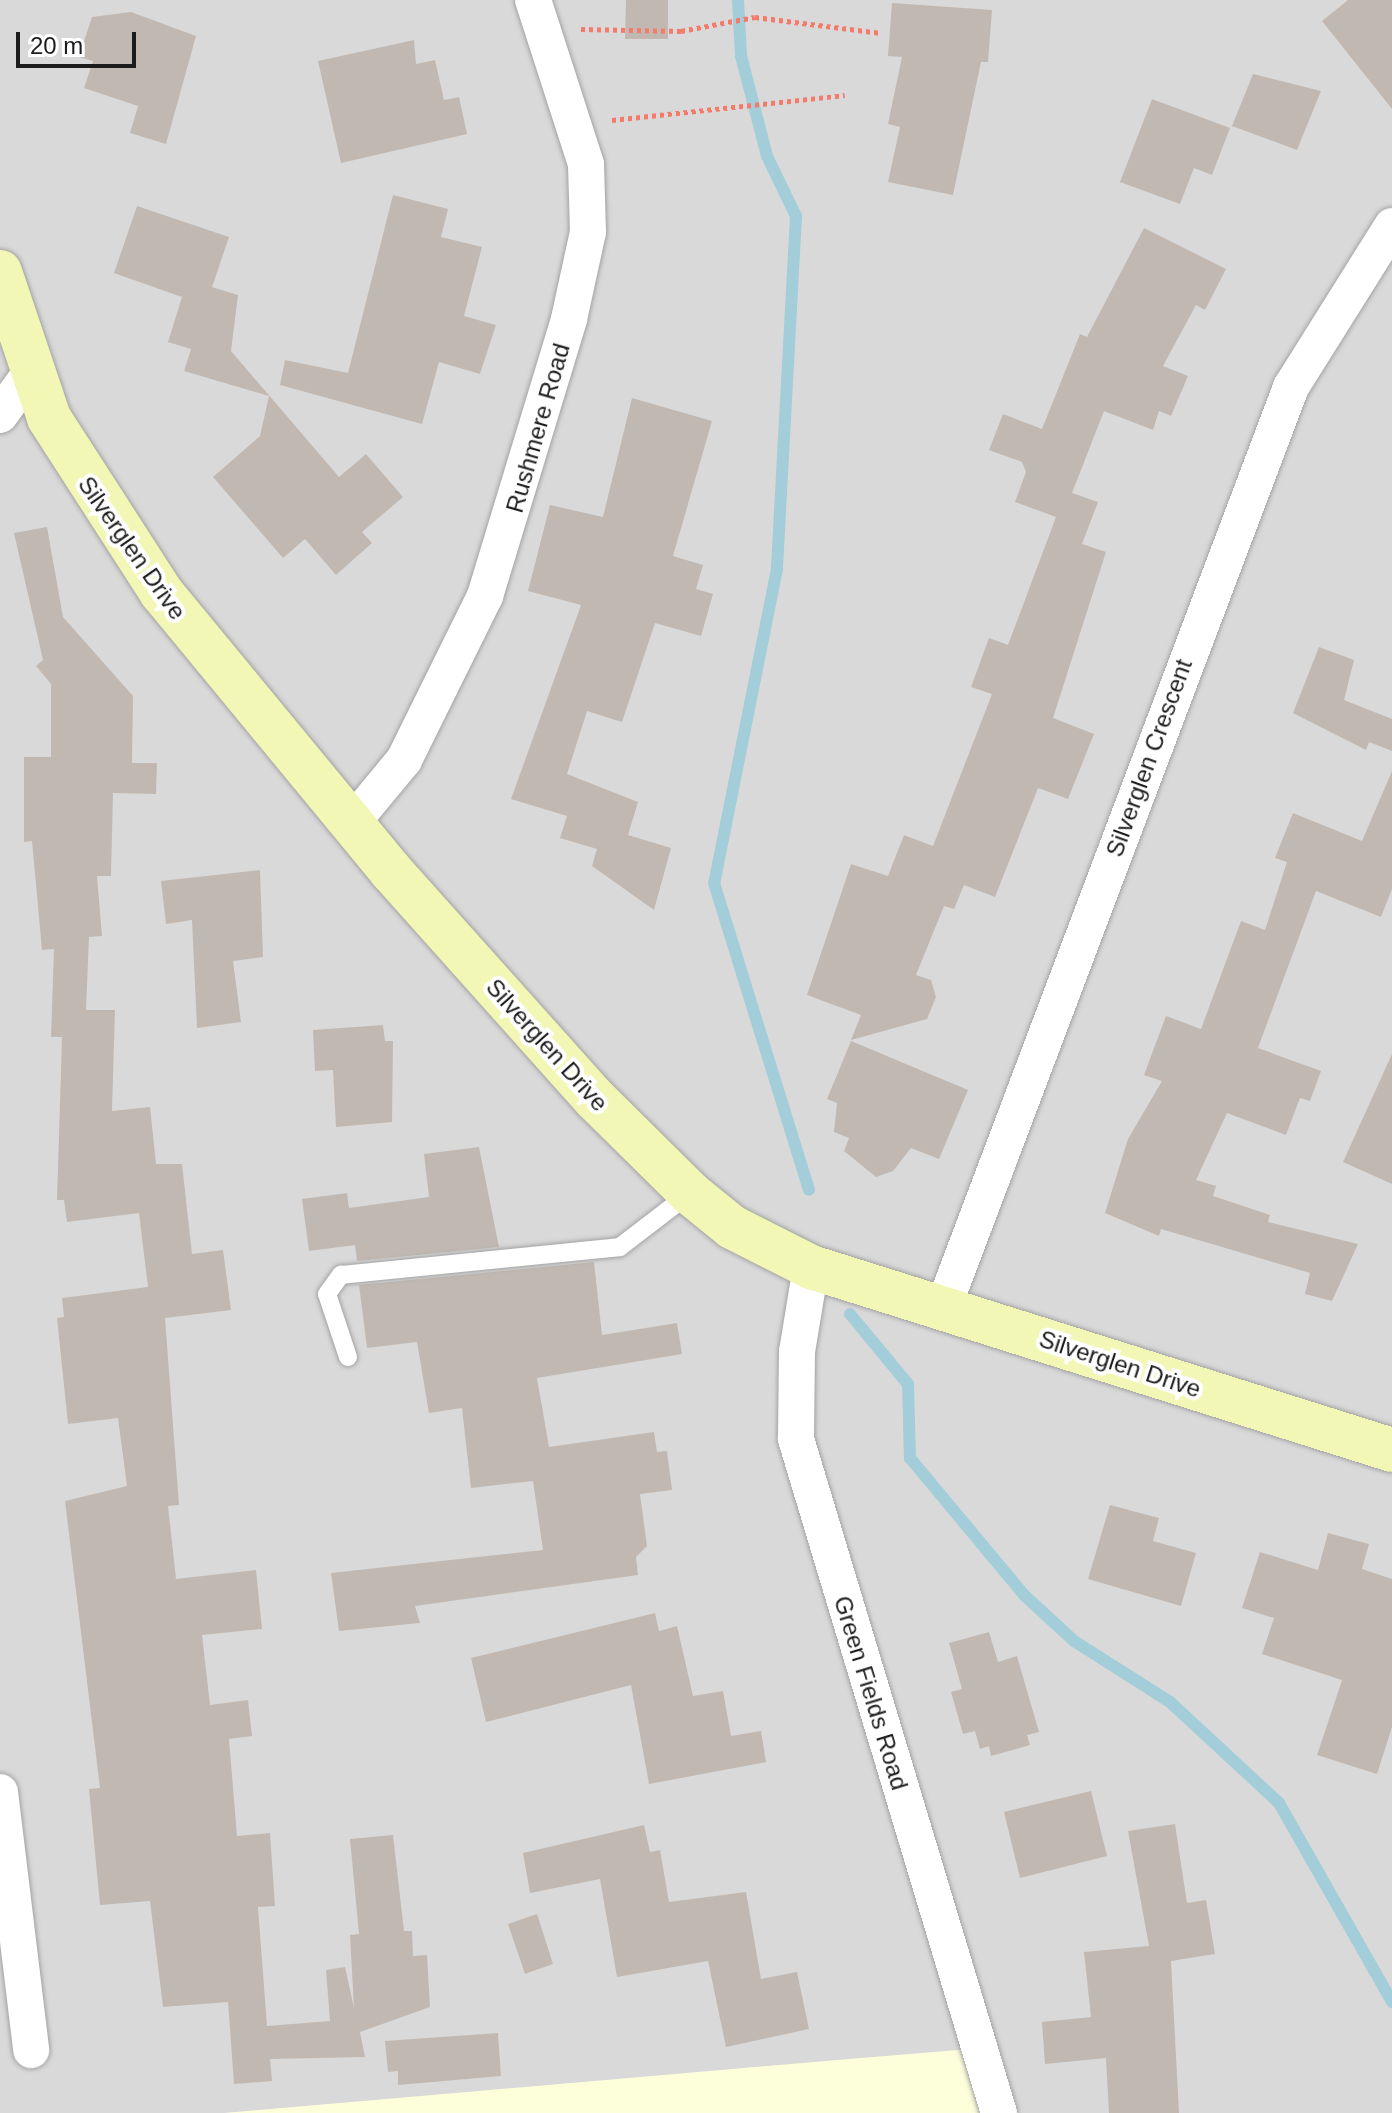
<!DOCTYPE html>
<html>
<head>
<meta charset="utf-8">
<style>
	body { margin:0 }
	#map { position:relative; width:1392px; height:2113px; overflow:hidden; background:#ede9e1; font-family:Helvetica,sans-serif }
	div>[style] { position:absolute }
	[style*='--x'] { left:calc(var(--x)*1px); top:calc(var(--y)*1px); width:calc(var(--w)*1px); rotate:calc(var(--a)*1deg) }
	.residential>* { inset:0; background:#dad9d9 }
	.education>* { inset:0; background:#fdfeda }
	.stream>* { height:12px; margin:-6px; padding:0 6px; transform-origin:6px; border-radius:6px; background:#a3cdd9 }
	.building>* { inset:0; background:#c1b9b1 }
	.path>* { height:5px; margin-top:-2.5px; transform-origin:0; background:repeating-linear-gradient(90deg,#f47a6b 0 4px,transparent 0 8px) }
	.roads { filter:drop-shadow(0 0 2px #a3a3a3) drop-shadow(0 0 2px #a3a3a3) }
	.lane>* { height:18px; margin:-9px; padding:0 9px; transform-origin:9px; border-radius:9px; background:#fff }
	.street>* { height:36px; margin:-18px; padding:0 18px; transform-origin:18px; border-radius:18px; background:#fff }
	.secondary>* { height:44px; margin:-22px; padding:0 22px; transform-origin:22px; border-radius:22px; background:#f3f7b6 }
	span { translate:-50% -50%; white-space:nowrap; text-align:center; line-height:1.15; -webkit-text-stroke:8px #fff; paint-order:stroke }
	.street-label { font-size:24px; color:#1c1c1c }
	.scale { position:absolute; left:16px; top:32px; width:120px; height:36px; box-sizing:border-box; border:4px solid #1c1c1c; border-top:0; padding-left:10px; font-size:24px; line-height:28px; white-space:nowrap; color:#1c1c1c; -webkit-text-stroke:6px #fff; paint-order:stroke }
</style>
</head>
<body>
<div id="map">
	<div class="residential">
		<div style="clip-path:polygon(0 0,1392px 0,1392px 2113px,1000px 2113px,982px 2049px,225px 2113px,0 2113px)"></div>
	</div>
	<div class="education">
		<div style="clip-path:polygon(982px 2048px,1000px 2113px,225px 2113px,837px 2060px)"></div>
	</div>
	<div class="stream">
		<div style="--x:738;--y:0;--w:56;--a:86.9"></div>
		<div style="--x:741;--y:56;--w:103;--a:75.4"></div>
		<div style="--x:767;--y:156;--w:67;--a:64.2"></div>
		<div style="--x:796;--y:216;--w:354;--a:93.1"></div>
		<div style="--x:777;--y:569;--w:320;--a:101.3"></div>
		<div style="--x:714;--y:883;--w:321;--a:72.8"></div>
		<div style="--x:850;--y:1314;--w:91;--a:50.4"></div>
		<div style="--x:908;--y:1384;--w:74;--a:88.5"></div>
		<div style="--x:910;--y:1458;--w:178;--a:50.2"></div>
		<div style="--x:1024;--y:1595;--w:68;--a:42.6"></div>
		<div style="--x:1074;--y:1641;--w:114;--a:32.4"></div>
		<div style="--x:1170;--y:1702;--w:149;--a:42.8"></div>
		<div style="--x:1279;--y:1803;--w:229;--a:60.4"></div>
	</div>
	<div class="building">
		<div style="clip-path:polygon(626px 0,668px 0,668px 39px,625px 39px)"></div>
		<div style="clip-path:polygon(1348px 0,1392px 0,1392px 109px,1322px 21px)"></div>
		<div style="clip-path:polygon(892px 3px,992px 10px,988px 62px,981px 62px,953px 195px,888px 182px,900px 127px,888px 124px,902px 57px,888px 56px)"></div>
		<div style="clip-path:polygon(131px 12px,196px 36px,166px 144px,130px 133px,138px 106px,84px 88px,93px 61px,79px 57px,92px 17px)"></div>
		<div style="clip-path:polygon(414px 40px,416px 64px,435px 60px,444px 100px,459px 97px,467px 134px,341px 163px,318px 61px)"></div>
		<div style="clip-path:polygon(1253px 74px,1321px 91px,1297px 150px,1232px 126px)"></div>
		<div style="clip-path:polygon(1152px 99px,1230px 128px,1212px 175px,1194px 168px,1180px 204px,1120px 182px)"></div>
		<div style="clip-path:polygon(393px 195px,448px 209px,441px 237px,482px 247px,464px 316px,496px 325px,480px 374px,439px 362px,422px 424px,280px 385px,285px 360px,348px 373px)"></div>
		<div style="clip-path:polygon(137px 206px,229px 237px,212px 287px,238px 295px,231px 351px,339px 477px,366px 454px,403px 497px,362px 532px,372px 543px,336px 575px,305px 539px,283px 558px,213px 477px,260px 436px,269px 396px,184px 371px,191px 349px,168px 342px,182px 297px,114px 273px)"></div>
		<div style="clip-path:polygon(1144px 228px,1226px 269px,1205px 310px,1196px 305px,1163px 366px,1188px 376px,1171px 416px,1159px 411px,1153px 430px,1104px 411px,1072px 493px,1098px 502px,1082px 544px,1106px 552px,1053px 718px,1094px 734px,1068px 799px,1038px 788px,995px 897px,964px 885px,954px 909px,944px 906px,916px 975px,931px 980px,936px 997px,927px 1019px,851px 1040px,861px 1015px,807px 995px,851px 864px,888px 876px,904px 835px,933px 846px,992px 694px,971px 687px,989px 638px,1008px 645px,1056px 517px,1015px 502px,1026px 472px,1022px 462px,989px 450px,1003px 414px,1042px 429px,1080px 334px,1087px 337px)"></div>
		<div style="clip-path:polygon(632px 398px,712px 421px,673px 556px,703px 565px,696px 589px,713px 594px,701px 636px,655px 623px,622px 722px,587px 711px,567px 774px,638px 802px,628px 835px,671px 848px,654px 910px,592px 866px,597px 849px,560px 838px,567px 816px,511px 799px,581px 605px,528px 591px,550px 505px,603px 517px)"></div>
		<div style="clip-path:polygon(47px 527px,63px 617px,133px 696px,132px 763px,157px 763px,156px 794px,113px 793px,111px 876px,97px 876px,102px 936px,89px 937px,86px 1010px,115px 1010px,112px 1111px,150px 1107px,156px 1164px,182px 1164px,192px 1254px,223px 1250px,231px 1310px,165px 1318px,179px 1505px,168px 1506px,176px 1579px,256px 1570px,262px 1629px,202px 1635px,210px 1705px,248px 1700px,252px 1736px,229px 1739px,237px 1836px,270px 1833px,275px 1906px,258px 1907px,267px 2026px,330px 2021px,326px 1970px,345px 1967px,354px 2008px,350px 1935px,359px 1934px,350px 1839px,393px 1835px,404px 1931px,412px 1931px,413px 1956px,427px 1955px,430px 2007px,360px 2032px,365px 2057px,270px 2059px,272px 2081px,234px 2084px,228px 2002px,163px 2007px,150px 1901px,100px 1905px,89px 1789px,100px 1788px,65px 1501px,127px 1486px,118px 1418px,68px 1424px,57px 1318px,64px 1317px,62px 1298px,148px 1287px,139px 1213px,67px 1222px,64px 1200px,57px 1200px,62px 1037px,51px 1037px,54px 949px,42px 950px,32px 841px,24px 842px,24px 757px,51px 757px,51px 684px,36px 666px,43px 660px,14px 533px)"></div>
		<div style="clip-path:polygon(1319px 647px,1354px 660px,1344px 700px,1392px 719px,1392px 751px,1369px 742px,1366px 750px,1293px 713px)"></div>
		<div style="clip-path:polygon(1392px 771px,1392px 889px,1381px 917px,1316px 891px,1258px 1048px,1321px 1071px,1310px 1101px,1300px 1098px,1286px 1135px,1227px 1113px,1196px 1180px,1216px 1186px,1213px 1196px,1270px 1215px,1268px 1222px,1358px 1244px,1332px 1301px,1305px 1294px,1310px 1273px,1161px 1229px,1159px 1236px,1105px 1213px,1128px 1139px,1162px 1081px,1144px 1075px,1166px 1016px,1201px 1029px,1241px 921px,1265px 930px,1287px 862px,1275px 858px,1293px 813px,1362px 841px)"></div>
		<div style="clip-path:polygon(260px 870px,263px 957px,233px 961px,241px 1022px,197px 1028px,192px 920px,166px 924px,161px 881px)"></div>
		<div style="clip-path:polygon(383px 1025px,385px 1041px,393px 1041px,392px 1122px,336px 1127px,333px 1070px,315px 1071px,313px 1030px)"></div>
		<div style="clip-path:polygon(851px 1041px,968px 1090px,939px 1159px,911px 1148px,893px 1171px,876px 1177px,844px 1151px,849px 1138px,834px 1132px,837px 1103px,827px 1099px)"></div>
		<div style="clip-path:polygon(1392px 1054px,1392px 1184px,1343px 1162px)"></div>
		<div style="clip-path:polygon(479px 1147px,499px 1247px,357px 1261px,355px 1245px,309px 1251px,302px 1199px,347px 1193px,349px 1208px,429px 1197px,424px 1154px)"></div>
		<div style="clip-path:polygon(594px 1262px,602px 1335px,677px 1323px,682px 1354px,537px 1378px,549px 1447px,654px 1432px,657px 1452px,667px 1451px,672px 1490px,640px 1494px,647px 1546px,636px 1557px,638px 1575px,415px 1606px,420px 1623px,339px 1631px,331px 1573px,543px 1550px,533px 1481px,471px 1488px,462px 1408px,429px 1413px,417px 1342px,367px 1348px,359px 1285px)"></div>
		<div style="clip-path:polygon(1110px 1505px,1159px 1518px,1153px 1541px,1196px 1553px,1181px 1606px,1088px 1579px)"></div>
		<div style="clip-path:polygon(1328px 1533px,1369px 1544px,1362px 1569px,1392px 1579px,1392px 1727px,1377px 1774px,1317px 1755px,1342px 1680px,1262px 1654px,1274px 1618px,1242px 1608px,1260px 1552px,1318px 1570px)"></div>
		<div style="clip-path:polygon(655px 1613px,659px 1631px,677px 1626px,693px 1696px,723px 1691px,731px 1736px,761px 1731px,766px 1762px,649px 1784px,631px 1685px,486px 1722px,471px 1658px)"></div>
		<div style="clip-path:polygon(989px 1632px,998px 1662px,1017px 1656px,1039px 1732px,1027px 1735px,1030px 1745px,991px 1756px,989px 1746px,980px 1749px,975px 1731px,963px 1734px,951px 1692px,962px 1689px,949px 1643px)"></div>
		<div style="clip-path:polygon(1091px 1791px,1107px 1856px,1020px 1878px,1004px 1812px)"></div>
		<div style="clip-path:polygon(1175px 1824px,1187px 1903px,1206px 1900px,1215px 1954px,1171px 1961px,1179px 2113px,1109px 2113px,1106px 2058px,1045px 2064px,1042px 2022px,1091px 2017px,1084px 1952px,1149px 1946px,1128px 1831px)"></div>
		<div style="clip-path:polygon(644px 1825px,650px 1852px,660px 1850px,669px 1902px,746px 1892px,761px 1979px,797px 1972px,809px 2029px,726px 2047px,708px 1961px,617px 1977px,600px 1879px,530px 1893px,523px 1853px)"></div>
		<div style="clip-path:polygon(537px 1914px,553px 1964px,525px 1974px,508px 1924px)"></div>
		<div style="clip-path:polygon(498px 2033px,501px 2076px,398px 2085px,398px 2071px,388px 2072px,385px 2041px)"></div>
	</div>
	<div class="path">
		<div style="--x:581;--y:29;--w:100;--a:1.1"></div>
		<div style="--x:681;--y:31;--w:75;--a:-10.7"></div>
		<div style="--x:755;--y:17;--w:127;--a:7.2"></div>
		<div style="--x:612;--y:120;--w:234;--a:-6.1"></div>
	</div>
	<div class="roads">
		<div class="lane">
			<div style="--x:348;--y:1357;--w:66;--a:-108.4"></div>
			<div style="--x:327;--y:1294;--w:24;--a:-54"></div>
			<div style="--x:341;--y:1275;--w:280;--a:-5.7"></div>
			<div style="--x:620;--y:1247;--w:88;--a:-37.6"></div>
		</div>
		<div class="street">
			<div style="--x:0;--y:415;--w:49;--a:-54.1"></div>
			<div style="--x:351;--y:824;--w:83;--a:-50.4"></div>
			<div style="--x:404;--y:760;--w:183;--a:-63.7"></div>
			<div style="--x:485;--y:596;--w:289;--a:-73.1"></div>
			<div style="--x:569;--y:319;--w:89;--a:-77.7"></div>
			<div style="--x:588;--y:232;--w:68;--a:-91.7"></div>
			<div style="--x:586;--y:164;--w:172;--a:-107.9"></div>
			<div style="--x:811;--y:1267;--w:86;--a:99.4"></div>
			<div style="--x:797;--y:1352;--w:87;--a:90.7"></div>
			<div style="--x:796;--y:1439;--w:704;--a:73.24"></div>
			<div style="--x:943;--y:1308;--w:985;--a:-69.3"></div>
			<div style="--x:1291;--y:387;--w:190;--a:-57.9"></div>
			<div style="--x:0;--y:1792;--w:260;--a:83.1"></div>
		</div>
		<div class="secondary">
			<div style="--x:0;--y:272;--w:154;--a:71.4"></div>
			<div style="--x:49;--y:418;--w:207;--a:57.2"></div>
			<div style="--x:161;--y:592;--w:362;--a:50.5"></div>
			<div style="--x:391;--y:871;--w:305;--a:48.2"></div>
			<div style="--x:594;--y:1098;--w:135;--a:44.7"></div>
			<div style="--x:690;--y:1193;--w:54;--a:39"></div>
			<div style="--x:732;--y:1227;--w:89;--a:26.9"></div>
			<div style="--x:811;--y:1267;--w:609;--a:17.48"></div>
		</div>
	</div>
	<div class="street-label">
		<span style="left:538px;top:428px;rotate:-74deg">Rushmere Road</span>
		<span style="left:132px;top:548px;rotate:55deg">Silverglen Drive</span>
		<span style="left:1149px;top:758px;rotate:-70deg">Silverglen Crescent</span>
		<span style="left:547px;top:1045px;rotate:48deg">Silverglen Drive</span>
		<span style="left:1120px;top:1364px;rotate:18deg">Silverglen Drive</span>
		<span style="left:871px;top:1693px;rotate:73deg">Green Fields Road</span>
	</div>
	<div class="scale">20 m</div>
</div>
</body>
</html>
